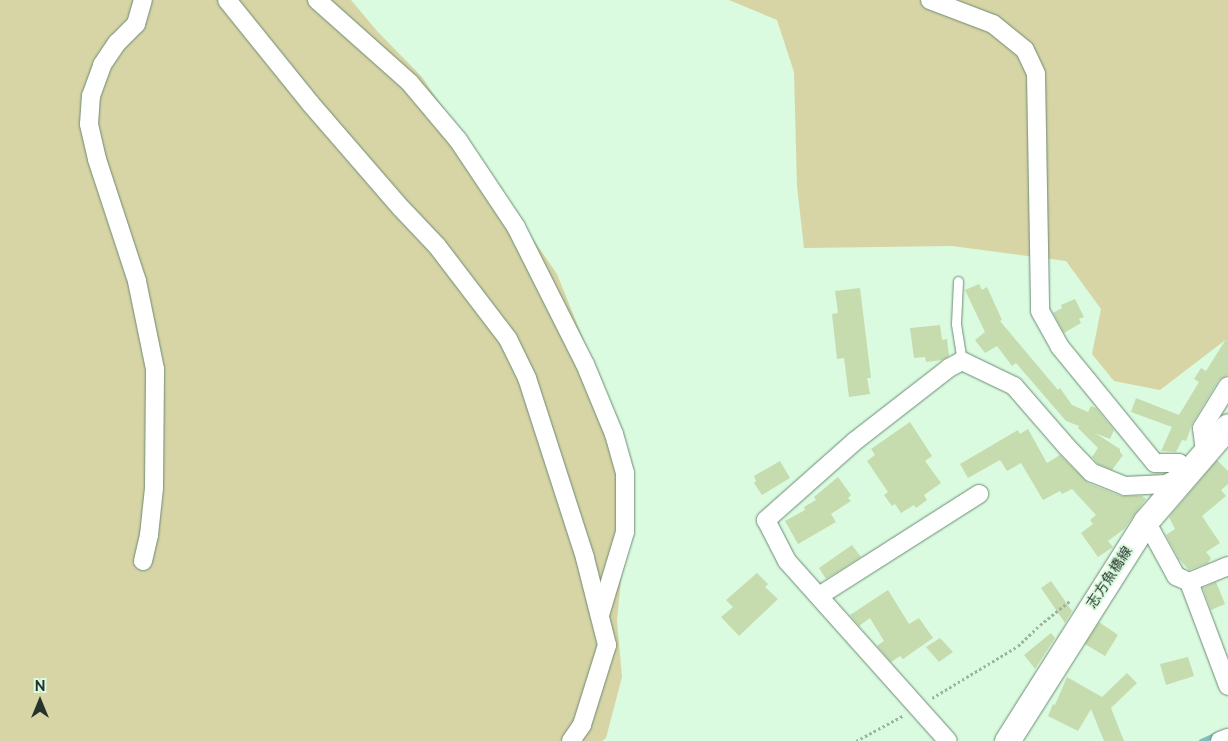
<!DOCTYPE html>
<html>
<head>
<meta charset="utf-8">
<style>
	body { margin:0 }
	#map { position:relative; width:1228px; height:741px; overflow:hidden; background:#dafbe0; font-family:Raleway,"Noto Sans JP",sans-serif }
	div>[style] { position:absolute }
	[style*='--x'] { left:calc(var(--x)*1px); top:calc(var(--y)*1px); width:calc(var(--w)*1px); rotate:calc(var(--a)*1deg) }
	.green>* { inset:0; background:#d7d4a5 }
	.stream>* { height:4.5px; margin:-2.25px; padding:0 2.25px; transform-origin:2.25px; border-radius:2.25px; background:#7fbebf }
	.building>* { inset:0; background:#c6dbae }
	.path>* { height:2.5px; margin-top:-1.25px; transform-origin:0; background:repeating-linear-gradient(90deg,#9bb5a0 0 2.5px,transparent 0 5px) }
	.roads { filter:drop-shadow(0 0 1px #6c8b73) drop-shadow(0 0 1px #6c8b73) }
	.service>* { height:9px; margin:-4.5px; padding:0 4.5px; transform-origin:4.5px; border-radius:4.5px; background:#fff }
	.minor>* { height:18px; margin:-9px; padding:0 9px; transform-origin:9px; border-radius:9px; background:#fff }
	.secondary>* { height:25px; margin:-12.5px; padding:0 12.5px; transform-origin:12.5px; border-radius:12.5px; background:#fff }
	span { translate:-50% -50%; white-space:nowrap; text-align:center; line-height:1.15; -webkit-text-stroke:4px #dafbe0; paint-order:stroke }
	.street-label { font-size:14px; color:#263329 }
	.north { position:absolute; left:15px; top:676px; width:50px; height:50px; -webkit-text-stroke:4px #dafbe0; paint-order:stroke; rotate:0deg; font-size:14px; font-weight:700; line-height:20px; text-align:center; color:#263329 }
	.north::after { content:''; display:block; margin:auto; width:18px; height:22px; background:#263329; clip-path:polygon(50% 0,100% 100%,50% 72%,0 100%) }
</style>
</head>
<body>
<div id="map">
	<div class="green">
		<div style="clip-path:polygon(0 0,351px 0,377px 31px,422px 77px,557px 274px,609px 403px,631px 480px,617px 620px,622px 677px,606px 738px,602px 741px,0 741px)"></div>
		<div style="clip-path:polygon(729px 0,1228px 0,1228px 338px,1160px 390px,1114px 381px,1092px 354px,1101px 309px,1066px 261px,952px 246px,804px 248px,797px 186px,794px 72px,777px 20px)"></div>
	</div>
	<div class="stream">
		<div style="--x:1201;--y:741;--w:17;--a:-24"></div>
	</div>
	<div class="building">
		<div style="clip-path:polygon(979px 284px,982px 290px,987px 287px,1002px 320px,1000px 321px,1058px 390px,1060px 388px,1072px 405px,1088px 412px,1091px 406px,1096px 408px,1114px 430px,1110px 439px,1095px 433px,1120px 449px,1120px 452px,1123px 455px,1112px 470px,1098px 464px,1092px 457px,1098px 448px,1078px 428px,1079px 426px,1066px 421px,1016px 363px,1012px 366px,997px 346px,985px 353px,975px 340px,985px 332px,965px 290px)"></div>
		<div style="clip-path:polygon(860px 288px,871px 378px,867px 378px,870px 394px,849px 397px,844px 358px,837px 359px,832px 314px,838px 313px,835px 291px)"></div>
		<div style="clip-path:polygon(1075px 299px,1084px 317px,1079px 319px,1081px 323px,1064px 333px,1053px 313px,1062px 308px,1061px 305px)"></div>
		<div style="clip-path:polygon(940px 325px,942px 340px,947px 339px,949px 356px,942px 360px,926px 362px,925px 357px,914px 358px,910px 328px)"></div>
		<div style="clip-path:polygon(1228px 336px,1228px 375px,1219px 380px,1193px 422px,1186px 441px,1182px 440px,1176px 452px,1161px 451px,1172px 427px,1131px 412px,1136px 398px,1179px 415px,1199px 382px,1194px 379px,1201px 368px,1206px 371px)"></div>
		<div style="clip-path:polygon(910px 422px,932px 456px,925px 461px,941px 483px,924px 495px,927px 500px,916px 508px,914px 505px,901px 513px,895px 504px,892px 506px,884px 495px,888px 492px,867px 461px,875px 455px,871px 449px)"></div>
		<div style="clip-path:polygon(1028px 429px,1047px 463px,1060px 455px,1088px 483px,1121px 496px,1142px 496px,1146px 499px,1124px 529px,1108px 541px,1113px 547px,1098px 557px,1081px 533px,1093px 524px,1090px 520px,1096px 515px,1072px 489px,1062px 494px,1060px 491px,1043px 500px,1021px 463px,1007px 471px,1000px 460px,968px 478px,960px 464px,1018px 430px,1020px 434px)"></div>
		<div style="clip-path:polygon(1217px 460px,1228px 471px,1228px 484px,1221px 490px,1226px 496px,1202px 516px,1220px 543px,1206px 552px,1211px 558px,1208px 563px,1189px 570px,1179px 559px,1166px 535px,1175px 529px,1169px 517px)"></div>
		<div style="clip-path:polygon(780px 461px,790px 478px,762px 495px,754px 483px,756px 481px,754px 476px)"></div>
		<div style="clip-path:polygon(838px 477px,851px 495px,848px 498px,851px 501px,831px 514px,836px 522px,798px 544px,785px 521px,805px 510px,804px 507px,816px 500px,814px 497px)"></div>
		<div style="clip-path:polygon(852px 545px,861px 557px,826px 579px,819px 568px)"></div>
		<div style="clip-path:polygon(757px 573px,768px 584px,765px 587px,778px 599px,739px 636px,721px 617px,733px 607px,726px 600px)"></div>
		<div style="clip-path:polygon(1051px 581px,1072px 611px,1065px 623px,1041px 588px)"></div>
		<div style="clip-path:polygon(1216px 582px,1225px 604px,1211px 610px,1203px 588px)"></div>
		<div style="clip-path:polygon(888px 590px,909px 624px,919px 618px,933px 638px,903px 659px,900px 656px,891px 662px,877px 646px,884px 641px,870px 618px,859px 626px,850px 615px)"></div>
		<div style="clip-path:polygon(1099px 622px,1118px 635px,1105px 656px,1085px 644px)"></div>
		<div style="clip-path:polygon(1051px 633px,1055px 638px,1035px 669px,1024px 655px)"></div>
		<div style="clip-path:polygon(940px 638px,953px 652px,939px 662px,926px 647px)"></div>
		<div style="clip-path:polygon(1188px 657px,1194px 676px,1166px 685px,1160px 664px)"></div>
		<div style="clip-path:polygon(1127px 673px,1137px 683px,1111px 708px,1124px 741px,1104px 741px,1091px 709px,1078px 731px,1048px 716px,1053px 704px,1055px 705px,1067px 677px,1102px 697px)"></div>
	</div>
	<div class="path">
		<div style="--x:932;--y:698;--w:100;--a:-31.2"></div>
		<div style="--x:1018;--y:646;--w:30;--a:-44"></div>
		<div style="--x:1040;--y:625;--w:38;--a:-39"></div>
		<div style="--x:856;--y:741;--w:55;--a:-28.4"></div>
	</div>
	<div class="roads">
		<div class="service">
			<div style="--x:958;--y:281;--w:43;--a:92.7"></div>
			<div style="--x:956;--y:324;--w:37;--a:81"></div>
		</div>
		<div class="minor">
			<div style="--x:227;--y:0;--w:132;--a:51.1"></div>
			<div style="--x:310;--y:103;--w:139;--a:49.1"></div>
			<div style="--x:401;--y:208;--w:52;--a:46.5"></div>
			<div style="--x:437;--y:246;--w:117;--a:52.6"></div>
			<div style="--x:508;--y:339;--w:43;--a:64"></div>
			<div style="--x:527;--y:378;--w:189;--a:72.1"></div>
			<div style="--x:585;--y:558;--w:90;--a:75.8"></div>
			<div style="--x:607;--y:645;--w:84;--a:107.4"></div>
			<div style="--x:582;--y:725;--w:19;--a:125"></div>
			<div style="--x:317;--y:0;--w:125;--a:41.7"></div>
			<div style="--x:410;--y:83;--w:75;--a:49.9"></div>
			<div style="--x:458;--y:140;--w:105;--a:56.3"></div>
			<div style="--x:516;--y:227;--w:153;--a:63.3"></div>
			<div style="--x:585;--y:364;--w:76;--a:67.5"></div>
			<div style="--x:614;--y:434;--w:41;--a:74.2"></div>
			<div style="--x:625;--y:473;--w:59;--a:90"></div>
			<div style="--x:625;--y:532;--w:87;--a:106.8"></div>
			<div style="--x:930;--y:0;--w:67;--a:20.9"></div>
			<div style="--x:993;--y:24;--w:41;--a:39.1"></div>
			<div style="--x:1025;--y:50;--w:26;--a:65"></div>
			<div style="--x:1036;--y:74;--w:237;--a:89"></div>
			<div style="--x:1040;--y:311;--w:41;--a:60.9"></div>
			<div style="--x:1060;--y:347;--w:150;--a:50.7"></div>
			<div style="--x:1155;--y:463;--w:24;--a:0"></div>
			<div style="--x:1179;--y:463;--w:13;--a:45"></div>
			<div style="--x:1188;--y:472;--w:25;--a:151"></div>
			<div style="--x:1166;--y:484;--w:41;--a:177.2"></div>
			<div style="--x:1125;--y:486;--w:35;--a:-158"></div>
			<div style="--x:1092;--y:473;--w:36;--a:-134"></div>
			<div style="--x:1067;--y:447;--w:81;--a:-131"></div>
			<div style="--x:1014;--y:386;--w:58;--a:-154.3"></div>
			<div style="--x:962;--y:361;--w:15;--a:152"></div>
			<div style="--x:949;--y:368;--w:120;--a:142.1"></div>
			<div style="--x:854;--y:442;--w:118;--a:138.4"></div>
			<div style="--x:766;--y:520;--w:46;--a:62.9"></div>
			<div style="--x:787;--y:561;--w:241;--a:48.2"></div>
			<div style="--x:1205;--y:452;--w:24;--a:-97"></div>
			<div style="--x:1202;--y:428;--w:49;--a:-58.2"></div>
			<div style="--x:1146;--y:521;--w:63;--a:61.4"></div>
			<div style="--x:1176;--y:576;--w:14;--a:25"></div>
			<div style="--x:1189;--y:582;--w:42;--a:-22.3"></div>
			<div style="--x:143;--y:561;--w:27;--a:-77"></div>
			<div style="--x:149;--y:535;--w:47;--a:-83.9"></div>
			<div style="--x:154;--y:488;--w:119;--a:-89.5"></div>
			<div style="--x:155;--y:369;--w:90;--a:-101.6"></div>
			<div style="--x:137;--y:281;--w:128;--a:-108.2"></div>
			<div style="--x:97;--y:159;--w:36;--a:-103"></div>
			<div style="--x:89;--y:124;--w:28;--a:-86"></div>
			<div style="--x:91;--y:96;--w:33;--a:-70"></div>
			<div style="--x:102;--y:65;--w:27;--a:-56"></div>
			<div style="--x:117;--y:43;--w:27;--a:-45"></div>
			<div style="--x:136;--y:24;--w:25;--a:-74"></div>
			<div style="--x:1189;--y:582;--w:111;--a:69.4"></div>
			<div style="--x:819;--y:596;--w:190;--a:-32.5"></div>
			<div style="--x:1220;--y:741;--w:9;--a:-21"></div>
		</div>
		<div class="secondary">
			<div style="--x:1007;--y:741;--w:260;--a:-57.7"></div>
			<div style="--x:1146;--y:521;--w:125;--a:-49.2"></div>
		</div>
	</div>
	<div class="street-label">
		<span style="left:1109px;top:577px;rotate:-57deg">志方魚橋線</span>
	</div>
	<div class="north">N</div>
</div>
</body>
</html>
